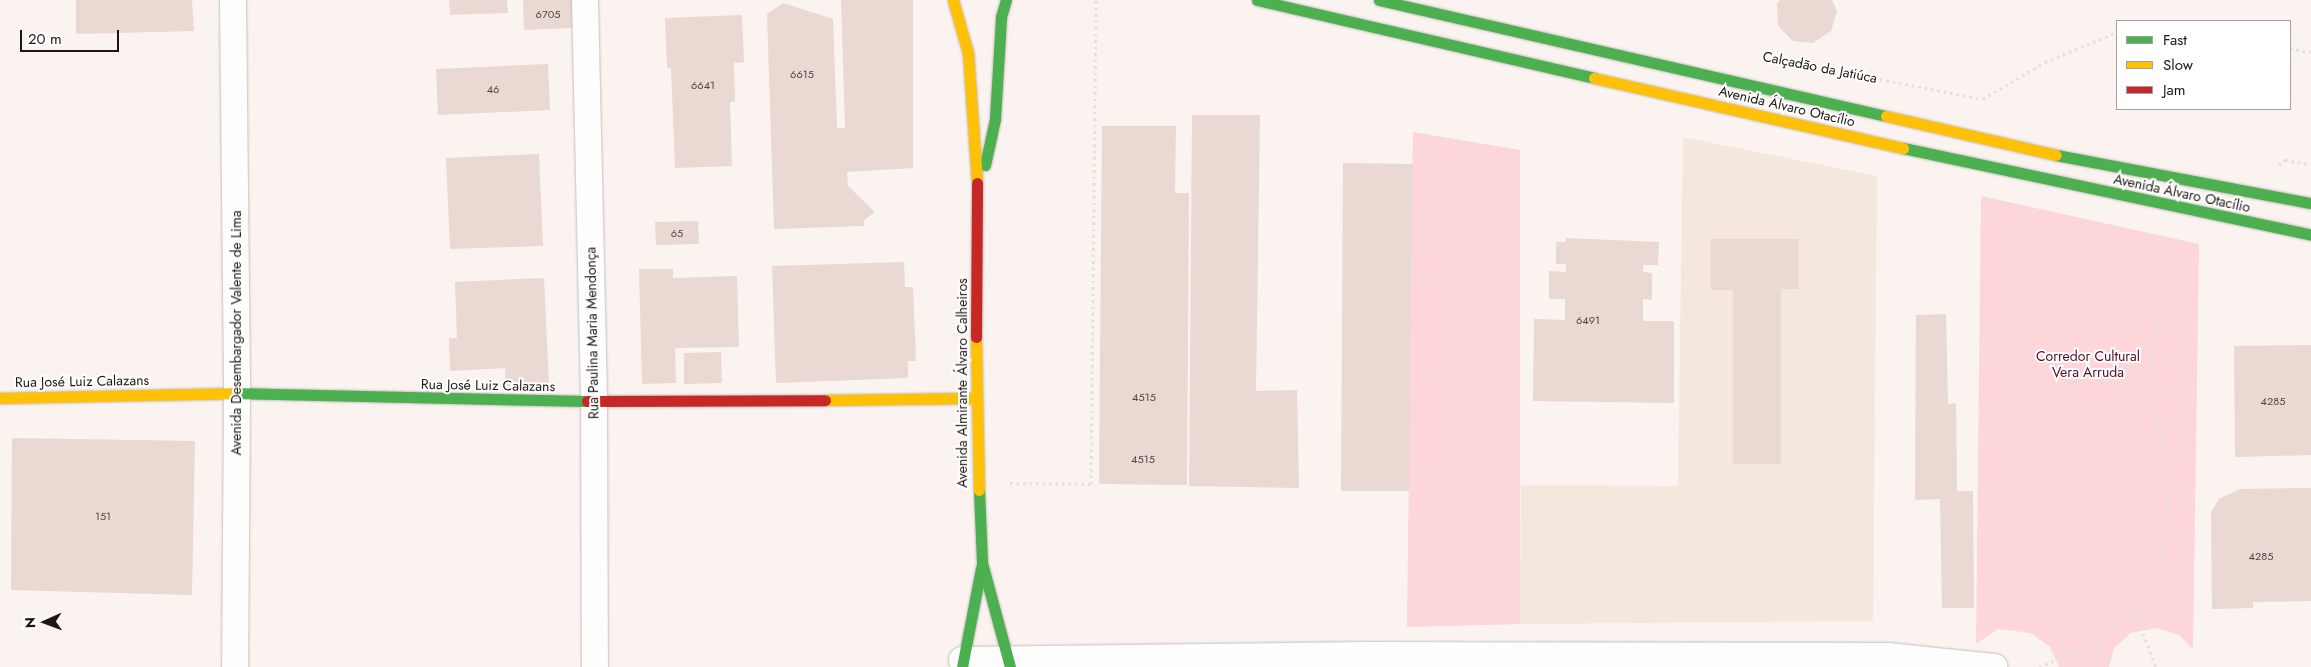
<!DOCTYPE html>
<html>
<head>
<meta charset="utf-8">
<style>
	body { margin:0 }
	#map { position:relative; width:2311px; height:667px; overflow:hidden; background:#faf3ef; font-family:Jost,sans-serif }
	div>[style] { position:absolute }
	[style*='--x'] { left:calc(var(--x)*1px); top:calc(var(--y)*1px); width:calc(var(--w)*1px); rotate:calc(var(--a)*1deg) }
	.built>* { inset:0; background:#f4e7de }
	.green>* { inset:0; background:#fcd6d9 }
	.building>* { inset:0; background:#ead8d3 }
	.path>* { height:3px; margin-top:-1.5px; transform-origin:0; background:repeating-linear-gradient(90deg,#e3e0df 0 2.5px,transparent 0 6.5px) }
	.roads { filter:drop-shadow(0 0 1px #c5bfbc) drop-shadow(0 0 1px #c5bfbc) }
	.street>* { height:26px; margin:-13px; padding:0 13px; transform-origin:13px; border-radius:13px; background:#fefdfd }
	.fast>* { height:11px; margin:-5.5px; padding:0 5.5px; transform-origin:5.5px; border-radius:5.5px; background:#4caf50 }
	.slow>* { height:11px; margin:-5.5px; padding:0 5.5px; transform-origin:5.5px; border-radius:5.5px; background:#ffc107 }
	.jam>* { height:11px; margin:-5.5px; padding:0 5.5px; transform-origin:5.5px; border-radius:5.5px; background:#c62828 }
	span { translate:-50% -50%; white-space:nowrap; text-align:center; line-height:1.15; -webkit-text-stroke:4px #fff; paint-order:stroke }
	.number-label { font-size:11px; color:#4f4744 }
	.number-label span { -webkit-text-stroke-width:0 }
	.street-label { font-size:14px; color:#1b1714 }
	.park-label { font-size:14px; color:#5c0724 }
	.legend { position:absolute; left:2116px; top:20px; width:175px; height:90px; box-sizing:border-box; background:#fff; border:1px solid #a4a2a1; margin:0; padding:6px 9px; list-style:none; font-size:15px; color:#1b1714 }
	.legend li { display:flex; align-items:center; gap:10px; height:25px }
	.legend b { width:25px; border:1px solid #a4a2a1 }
	.north { position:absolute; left:20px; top:597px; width:50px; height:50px; -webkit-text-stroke:4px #fff; paint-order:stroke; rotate:268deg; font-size:14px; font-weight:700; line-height:20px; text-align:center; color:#1b1714 }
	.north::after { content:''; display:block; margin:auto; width:18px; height:22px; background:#1b1714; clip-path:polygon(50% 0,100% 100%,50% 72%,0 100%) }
	.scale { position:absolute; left:20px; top:30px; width:99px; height:22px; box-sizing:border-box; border:2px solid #1b1714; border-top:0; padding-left:6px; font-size:15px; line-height:18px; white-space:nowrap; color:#1b1714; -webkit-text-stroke:4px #fff; paint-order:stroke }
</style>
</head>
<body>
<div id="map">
	<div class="built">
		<div style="clip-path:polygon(1683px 137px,1877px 176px,1873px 621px,1520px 624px,1521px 485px,1678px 486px)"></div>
	</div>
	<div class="green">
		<div style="clip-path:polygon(1413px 132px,1520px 150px,1520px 624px,1407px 627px)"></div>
		<div style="clip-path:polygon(1981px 196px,2199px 244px,2193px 649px,2179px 635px,2157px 628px,2131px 633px,2114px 648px,2109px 667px,2059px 667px,2050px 647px,2031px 633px,1998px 629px,1976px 644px)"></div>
	</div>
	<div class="building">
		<div style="clip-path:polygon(76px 0,192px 0,194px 31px,76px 34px)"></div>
		<div style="clip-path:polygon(449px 0,507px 0,508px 13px,450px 15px)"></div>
		<div style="clip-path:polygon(523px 0,572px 0,573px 28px,524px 30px)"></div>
		<div style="clip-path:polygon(841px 0,913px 0,913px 168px,847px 172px,848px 186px,875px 212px,864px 220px,864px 226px,774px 229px,767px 14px,783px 3px,833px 19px,837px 128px,845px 128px)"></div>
		<div style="clip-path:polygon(1780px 0,1832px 0,1837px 11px,1831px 31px,1813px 43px,1793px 41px,1778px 26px,1777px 4px)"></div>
		<div style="clip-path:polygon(742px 15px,744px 62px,734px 63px,735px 102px,730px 102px,732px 166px,675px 168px,671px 68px,667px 68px,665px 18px)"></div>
		<div style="clip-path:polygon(548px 64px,550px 110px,438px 115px,436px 69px)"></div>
		<div style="clip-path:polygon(1192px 115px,1260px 115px,1256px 391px,1297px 390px,1299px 488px,1189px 486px)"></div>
		<div style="clip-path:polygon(1102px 126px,1176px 126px,1175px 193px,1189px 193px,1187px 485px,1099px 484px)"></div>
		<div style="clip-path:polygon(539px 154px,543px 246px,450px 249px,446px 158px)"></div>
		<div style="clip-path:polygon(1343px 163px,1413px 164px,1409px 491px,1341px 491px)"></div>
		<div style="clip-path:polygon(698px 221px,699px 244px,656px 245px,655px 222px)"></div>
		<div style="clip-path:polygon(1566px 238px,1659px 242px,1658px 265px,1643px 265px,1643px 272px,1652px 273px,1652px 300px,1643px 299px,1643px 321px,1674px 321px,1674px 403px,1533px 401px,1534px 319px,1565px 320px,1565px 299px,1549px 299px,1549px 271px,1566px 272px,1566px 264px,1556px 264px,1556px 242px,1566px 242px)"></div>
		<div style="clip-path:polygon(1711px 239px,1799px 239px,1799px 289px,1781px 289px,1781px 464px,1733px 464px,1733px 290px,1711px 290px)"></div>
		<div style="clip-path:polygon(904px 262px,905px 287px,913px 287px,916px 361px,908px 361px,908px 378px,776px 383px,772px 266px)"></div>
		<div style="clip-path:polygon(639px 269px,673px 269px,673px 278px,737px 276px,739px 347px,675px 348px,676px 383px,642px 384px)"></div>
		<div style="clip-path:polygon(544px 278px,549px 385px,506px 386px,505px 368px,450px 371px,449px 338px,457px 338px,455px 282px)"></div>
		<div style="clip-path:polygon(1946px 314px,1948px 404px,1956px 403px,1957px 491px,1973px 491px,1974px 608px,1942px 608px,1940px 499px,1915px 500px,1916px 315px)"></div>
		<div style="clip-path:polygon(2311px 345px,2311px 455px,2235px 457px,2234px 346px)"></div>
		<div style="clip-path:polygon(721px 352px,722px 383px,684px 384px,684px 353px)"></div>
		<div style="clip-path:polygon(12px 438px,195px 441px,192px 595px,11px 590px)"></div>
		<div style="clip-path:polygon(2311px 488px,2311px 601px,2253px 602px,2253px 608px,2212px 609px,2211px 512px,2219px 499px,2240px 489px)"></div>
	</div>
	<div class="path">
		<div style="--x:2290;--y:48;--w:21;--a:11"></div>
		<div style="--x:1848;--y:73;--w:137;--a:10.9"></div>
		<div style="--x:1983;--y:99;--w:72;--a:-30.8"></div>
		<div style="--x:2045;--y:62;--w:78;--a:-22.6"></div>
		<div style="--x:2279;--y:165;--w:8;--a:-40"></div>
		<div style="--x:2285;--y:160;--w:26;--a:9"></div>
		<div style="--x:2087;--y:220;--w:20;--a:101"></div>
		<div style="--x:2083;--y:240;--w:86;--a:11.4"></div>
		<div style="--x:2167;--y:257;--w:43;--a:91.3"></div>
		<div style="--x:2166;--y:300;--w:34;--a:107"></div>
		<div style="--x:2156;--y:333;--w:40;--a:98.5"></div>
		<div style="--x:2150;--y:373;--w:37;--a:84"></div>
		<div style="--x:2154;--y:410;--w:38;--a:73"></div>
		<div style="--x:2165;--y:446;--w:49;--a:86.5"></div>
		<div style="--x:2168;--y:495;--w:61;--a:93.8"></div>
		<div style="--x:2164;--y:556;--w:47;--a:114.9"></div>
		<div style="--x:2144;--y:599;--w:60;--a:135.7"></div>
		<div style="--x:2101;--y:641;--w:27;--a:105"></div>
		<div style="--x:1010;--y:483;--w:81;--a:0.7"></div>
		<div style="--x:1091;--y:484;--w:484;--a:-89.4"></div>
		<div style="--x:2134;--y:609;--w:62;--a:69.2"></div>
		<div style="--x:2039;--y:667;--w:66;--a:-23.1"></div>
	</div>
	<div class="roads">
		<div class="street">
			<div style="--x:233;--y:0;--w:393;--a:89.4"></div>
			<div style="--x:237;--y:393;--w:274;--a:90.4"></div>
			<div style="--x:585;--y:0;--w:401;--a:88.7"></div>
			<div style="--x:594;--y:401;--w:266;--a:89.8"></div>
			<div style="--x:962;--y:660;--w:405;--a:-0.7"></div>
			<div style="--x:1367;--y:655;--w:521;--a:0.11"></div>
			<div style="--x:1888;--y:656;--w:107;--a:5.9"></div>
		</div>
		<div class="fast">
			<div style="--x:1257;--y:0;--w:346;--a:13"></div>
			<div style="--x:1379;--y:0;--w:520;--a:12.89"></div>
			<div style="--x:1903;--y:148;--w:417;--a:12"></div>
			<div style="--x:2056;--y:155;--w:259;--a:10.7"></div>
			<div style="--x:985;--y:165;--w:47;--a:-77.7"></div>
			<div style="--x:995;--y:119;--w:102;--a:-86.6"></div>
			<div style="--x:1001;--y:17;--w:18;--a:-74"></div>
			<div style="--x:232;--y:393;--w:355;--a:1.3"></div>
			<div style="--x:979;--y:490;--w:73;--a:87.6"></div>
			<div style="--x:982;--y:563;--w:108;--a:74.9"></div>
			<div style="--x:962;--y:667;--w:101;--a:-79.1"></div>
		</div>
		<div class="slow">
			<div style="--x:953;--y:0;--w:55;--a:74.2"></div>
			<div style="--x:968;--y:53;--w:130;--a:86"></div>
			<div style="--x:1594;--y:78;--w:317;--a:12.8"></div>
			<div style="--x:1886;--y:116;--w:174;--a:12.9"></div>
			<div style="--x:976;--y:337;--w:153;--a:88.9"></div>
			<div style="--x:0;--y:398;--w:232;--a:-1.2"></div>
			<div style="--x:825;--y:400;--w:150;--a:-0.8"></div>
		</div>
		<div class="jam">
			<div style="--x:976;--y:337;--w:154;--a:-89.6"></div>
			<div style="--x:587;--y:401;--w:238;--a:-0.2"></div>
		</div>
	</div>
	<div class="number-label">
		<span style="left:548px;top:14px">6705</span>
		<span style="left:802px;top:74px">6615</span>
		<span style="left:703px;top:85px">6641</span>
		<span style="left:493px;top:89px">46</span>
		<span style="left:677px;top:233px">65</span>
		<span style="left:1588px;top:320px">6491</span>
		<span style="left:1144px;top:397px">4515</span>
		<span style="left:2273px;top:401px">4285</span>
		<span style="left:1143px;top:459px">4515</span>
		<span style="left:103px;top:516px">151</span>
		<span style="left:2261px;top:556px">4285</span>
	</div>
	<div class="street-label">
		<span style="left:1820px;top:67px;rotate:11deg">Calçadão da Jatiúca</span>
		<span style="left:1787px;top:106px;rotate:13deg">Avenida Álvaro Otacílio</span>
		<span style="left:2182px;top:193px;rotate:12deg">Avenida Álvaro Otacílio</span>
		<span style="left:236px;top:333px;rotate:-90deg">Avenida Desembargador Valente de Lima</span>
		<span style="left:592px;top:333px;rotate:-91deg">Rua Paulina Maria Mendonça</span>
		<span style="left:82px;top:381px;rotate:-1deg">Rua José Luiz Calazans</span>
		<span style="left:962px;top:383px;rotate:-90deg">Avenida Almirante Álvaro Calheiros</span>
		<span style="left:488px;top:385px;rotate:1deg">Rua José Luiz Calazans</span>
	</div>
	<div class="park-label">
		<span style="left:2088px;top:364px">Corredor Cultural<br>Vera Arruda</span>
	</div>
	<ul class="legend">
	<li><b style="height:6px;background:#4caf50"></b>Fast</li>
	<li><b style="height:6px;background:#ffc107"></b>Slow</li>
	<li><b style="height:6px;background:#c62828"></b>Jam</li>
	</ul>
	<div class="north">N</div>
	<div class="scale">20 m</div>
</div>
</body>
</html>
